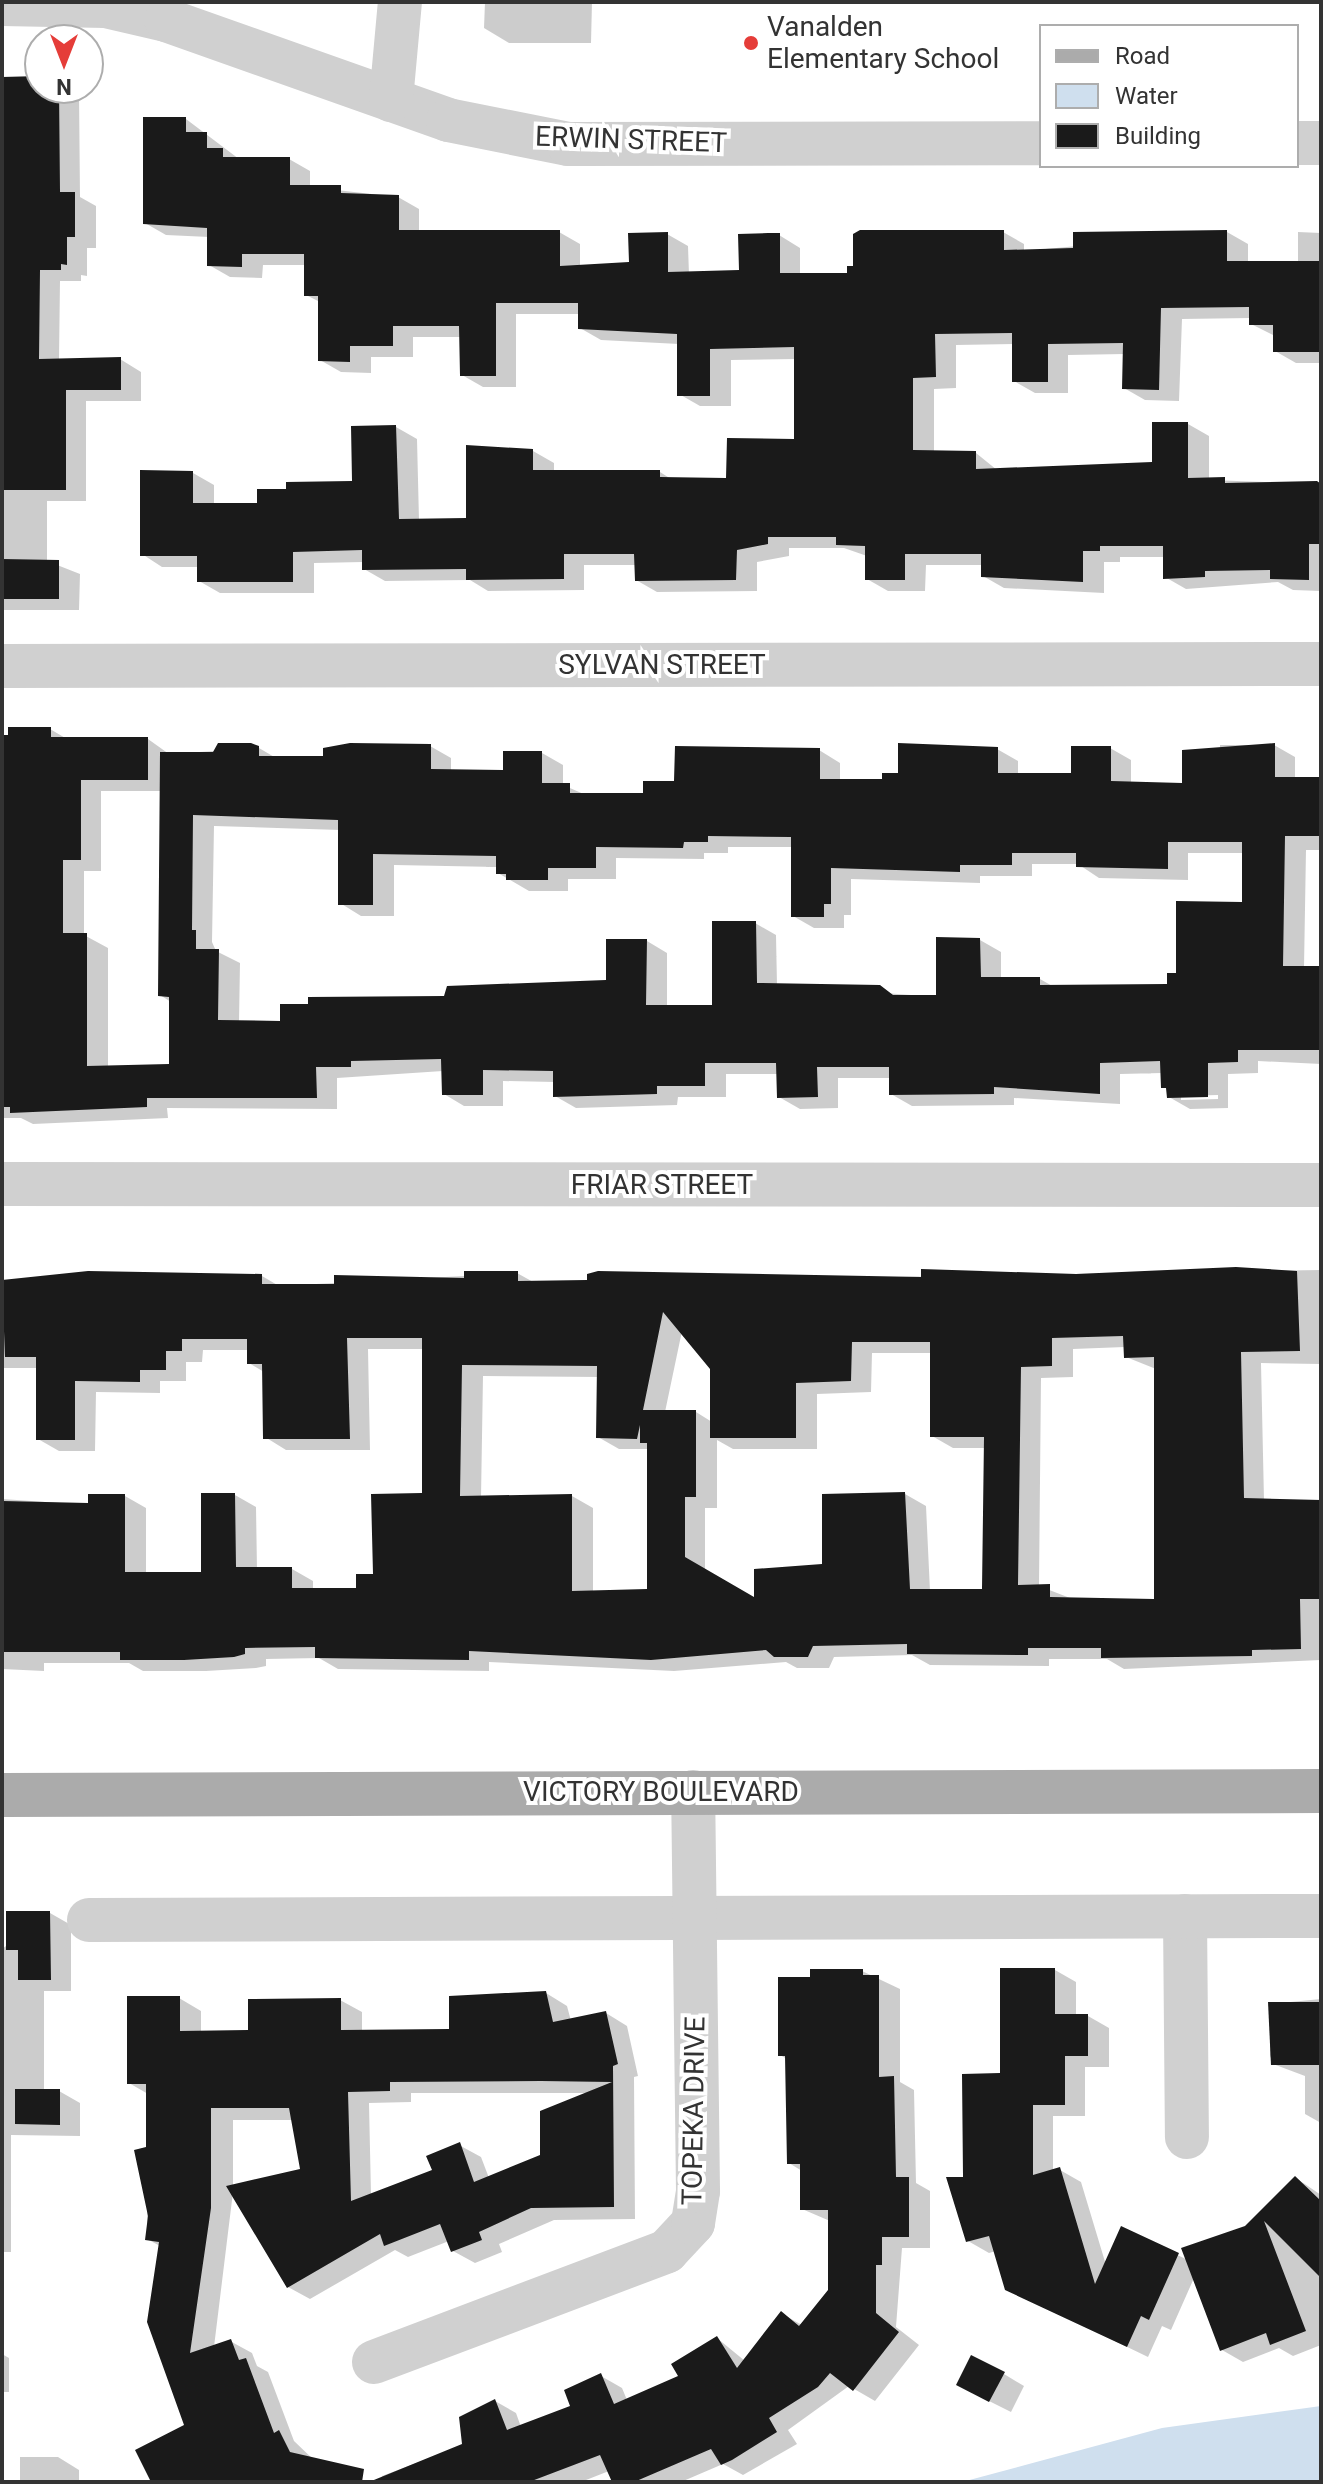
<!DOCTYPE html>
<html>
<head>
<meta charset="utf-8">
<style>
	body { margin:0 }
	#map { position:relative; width:1323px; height:2484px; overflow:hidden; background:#fff; font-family:Roboto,sans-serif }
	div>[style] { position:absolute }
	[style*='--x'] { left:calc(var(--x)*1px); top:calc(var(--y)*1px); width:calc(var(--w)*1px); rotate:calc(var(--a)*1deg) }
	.water>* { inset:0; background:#cfdfee }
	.shadow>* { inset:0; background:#0003 }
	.building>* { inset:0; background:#1a1a1a }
	.minor>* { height:44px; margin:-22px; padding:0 22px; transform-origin:22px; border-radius:22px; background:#d0d0d0 }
	.major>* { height:44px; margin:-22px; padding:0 22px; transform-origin:22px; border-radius:22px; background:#ababab }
	.dots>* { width:22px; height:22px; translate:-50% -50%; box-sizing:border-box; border:4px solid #fff; border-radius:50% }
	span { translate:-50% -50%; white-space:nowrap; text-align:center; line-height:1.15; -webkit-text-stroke:8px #fff; paint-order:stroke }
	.poi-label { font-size:28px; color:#333 }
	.left { translate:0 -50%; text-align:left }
	.street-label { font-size:28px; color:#333 }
	.frame { position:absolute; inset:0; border:4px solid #333; pointer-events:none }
	.legend { position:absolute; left:1039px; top:24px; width:260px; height:144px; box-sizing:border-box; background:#fff; border:2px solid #adadad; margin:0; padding:10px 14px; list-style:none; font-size:24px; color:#333 }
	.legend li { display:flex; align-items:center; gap:16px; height:40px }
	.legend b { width:40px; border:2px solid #adadad }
	.north { position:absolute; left:24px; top:24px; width:80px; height:80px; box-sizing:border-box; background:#fff; border:2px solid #adadad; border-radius:50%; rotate:180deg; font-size:22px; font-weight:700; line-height:32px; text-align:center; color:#333 }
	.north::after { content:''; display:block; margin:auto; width:28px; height:36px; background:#e53d39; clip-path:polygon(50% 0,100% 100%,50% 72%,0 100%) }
</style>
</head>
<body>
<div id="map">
	<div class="water">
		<div style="clip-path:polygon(1321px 2406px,1321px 2482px,962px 2482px,1162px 2428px)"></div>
	</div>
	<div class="shadow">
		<div style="clip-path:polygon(485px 2px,592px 2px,591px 43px,509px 43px,484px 28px)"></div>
		<div style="clip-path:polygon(40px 78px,40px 88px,79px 90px,80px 197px,96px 206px,96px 248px,87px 248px,87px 276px,81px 275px,81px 281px,60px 281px,59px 360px,120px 359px,141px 372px,141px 401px,86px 401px,86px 501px,47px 501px,47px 561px,80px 574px,79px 610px,2px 610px,2px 79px)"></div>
		<div style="clip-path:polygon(186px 119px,239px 159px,289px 159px,310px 171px,310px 187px,398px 197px,419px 209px,419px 232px,559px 232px,580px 244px,580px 267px,631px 264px,667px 234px,688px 246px,689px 274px,741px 272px,779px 235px,800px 248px,800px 275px,849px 275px,1003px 232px,1024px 244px,1024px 251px,1227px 232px,1248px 244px,1248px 263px,1298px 263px,1298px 232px,1321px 233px,1321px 363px,1296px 363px,1275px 351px,1275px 336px,1251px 324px,1251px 318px,1182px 319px,1179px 401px,1145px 400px,1124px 388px,1125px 354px,1068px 355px,1068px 393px,1035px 393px,1014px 381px,1014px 344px,956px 345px,956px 388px,934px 389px,934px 453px,976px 453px,997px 470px,1154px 464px,1188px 424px,1209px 436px,1209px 480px,1321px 484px,1321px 591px,1293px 590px,1278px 582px,1186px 589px,1165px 577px,1165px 557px,1120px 557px,1120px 562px,1104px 562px,1104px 593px,1004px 588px,983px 576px,983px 565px,926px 565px,925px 591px,888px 591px,867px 579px,867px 556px,844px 548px,789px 548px,789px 556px,757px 562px,757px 591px,657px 592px,636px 580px,636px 565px,584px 565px,584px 590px,488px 591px,470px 580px,385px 581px,364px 569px,364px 562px,314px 563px,314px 593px,220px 593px,199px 581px,199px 567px,162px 567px,142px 554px,193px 473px,214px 485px,214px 505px,259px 505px,288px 491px,354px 483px,396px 427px,417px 439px,419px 520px,468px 520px,533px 451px,554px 463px,554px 472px,660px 472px,671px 479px,728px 480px,796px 441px,796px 359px,731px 360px,731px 406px,700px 406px,679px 394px,679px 344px,601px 340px,580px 328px,580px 314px,516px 314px,516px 387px,483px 387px,462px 375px,462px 337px,413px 337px,413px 357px,371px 357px,371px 373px,341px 372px,320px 360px,320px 302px,306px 295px,306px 265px,263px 265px,262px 278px,230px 277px,209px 265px,209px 237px,166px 235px,145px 223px)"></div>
		<div style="clip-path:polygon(evenodd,50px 729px,67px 739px,148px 739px,169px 754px,259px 748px,276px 758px,325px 758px,430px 746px,451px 758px,451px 772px,505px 772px,542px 753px,563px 765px,563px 785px,586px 795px,645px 795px,819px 750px,840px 763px,840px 781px,884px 781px,997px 749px,1018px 761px,1018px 775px,1073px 775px,1110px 748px,1131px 760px,1131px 784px,1184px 785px,1220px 752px,1220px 745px,1274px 745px,1295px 757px,1295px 779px,1321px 779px,1321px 850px,1306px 850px,1304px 968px,1321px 968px,1321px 1064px,1258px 1061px,1258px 1073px,1228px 1074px,1228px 1108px,1190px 1109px,1169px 1097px,1162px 1073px,1120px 1074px,1120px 1104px,1014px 1098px,1014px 1105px,912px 1106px,891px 1094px,891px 1078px,838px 1078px,838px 1108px,800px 1109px,779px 1097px,778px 1074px,726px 1074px,726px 1097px,678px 1097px,677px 1105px,576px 1108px,555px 1096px,555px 1082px,503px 1081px,503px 1106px,464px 1106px,444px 1094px,443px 1071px,337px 1078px,337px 1109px,167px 1108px,168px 1118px,33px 1124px,21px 1118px,2px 1118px,2px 737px,50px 729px,101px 791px,162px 791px,160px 995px,171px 1002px,171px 1066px,108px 1067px,108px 948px,84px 935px,84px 871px,101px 871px,101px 791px,50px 729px,214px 826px,340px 830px,340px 903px,361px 916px,394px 916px,394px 865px,498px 867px,498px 873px,529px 891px,568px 891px,568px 879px,616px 879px,616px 858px,704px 859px,704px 853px,728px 853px,728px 847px,793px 847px,793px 916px,814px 928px,844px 928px,844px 915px,851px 915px,851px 879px,980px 883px,980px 876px,1032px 876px,1032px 864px,1078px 864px,1099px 878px,1188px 880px,1188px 853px,1244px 853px,1244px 904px,1169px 986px,1054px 987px,1040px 979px,1001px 979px,1001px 952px,980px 940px,938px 997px,777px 985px,776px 935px,755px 923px,714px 1007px,667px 1007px,667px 953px,647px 941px,608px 982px,445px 998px,282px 1023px,239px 1023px,240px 963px,216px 951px,212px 942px,214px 826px,50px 729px,1218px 1095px,1218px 1099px,1181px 1100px,1181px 1096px,1218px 1095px)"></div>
		<div style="clip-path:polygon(evenodd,1321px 1270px,1321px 1364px,1261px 1363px,1264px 1500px,1321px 1502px,1321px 1660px,1124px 1669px,1107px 1659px,1049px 1659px,1049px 1666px,930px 1665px,912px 1655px,834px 1657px,829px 1668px,797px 1668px,786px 1662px,674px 1671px,489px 1662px,489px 1671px,338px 1669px,319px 1658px,266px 1659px,266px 1666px,256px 1668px,206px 1671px,143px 1671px,129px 1663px,44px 1663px,44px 1671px,2px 1669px,2px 1499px,90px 1505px,125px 1496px,146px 1508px,146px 1574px,203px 1574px,235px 1495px,256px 1507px,257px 1569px,292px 1569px,313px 1581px,313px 1590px,358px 1590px,375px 1576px,424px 1495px,424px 1349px,368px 1349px,370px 1450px,286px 1450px,265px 1437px,264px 1372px,249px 1363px,249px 1350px,203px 1350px,202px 1362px,186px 1362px,186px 1381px,160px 1381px,160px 1393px,96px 1392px,95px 1451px,59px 1451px,38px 1439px,38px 1368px,2px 1368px,2px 1282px,88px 1273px,262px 1276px,279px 1286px,517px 1273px,535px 1283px,1321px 1270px,682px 1331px,712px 1368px,712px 1422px,696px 1412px,665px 1412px,682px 1331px,1321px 1270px,1125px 1347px,1126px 1357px,1156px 1369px,1156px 1602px,1070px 1598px,1039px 1586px,1041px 1378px,1073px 1377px,1073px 1349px,1125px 1347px,1321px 1270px,872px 1353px,932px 1353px,932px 1436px,953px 1448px,986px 1448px,984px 1591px,930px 1591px,926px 1506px,905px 1494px,824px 1565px,756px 1600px,705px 1571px,705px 1508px,717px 1508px,717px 1440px,733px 1449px,817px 1449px,817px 1394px,871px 1392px,872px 1353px,1321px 1270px,483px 1376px,599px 1377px,598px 1437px,619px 1449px,649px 1449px,649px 1591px,593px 1592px,593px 1508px,572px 1496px,481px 1498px,483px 1376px)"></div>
		<div style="clip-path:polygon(50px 1913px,71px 1925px,71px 1991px,44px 1991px,44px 2091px,59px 2091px,80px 2103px,80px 2136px,11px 2135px,11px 2252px,2px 2252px,2px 1949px)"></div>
		<div style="clip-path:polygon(1055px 1970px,1076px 1982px,1076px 2016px,1088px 2016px,1109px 2028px,1109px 2067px,1085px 2067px,1085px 2116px,1053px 2116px,1053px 2172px,1060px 2170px,1081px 2182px,1106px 2265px,1122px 2229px,1188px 2260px,1246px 2228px,1296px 2178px,1321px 2195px,1321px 2345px,1293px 2356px,1279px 2348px,1243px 2362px,1222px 2350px,1194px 2278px,1171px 2330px,1162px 2326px,1148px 2357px,1007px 2289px,996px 2251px,989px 2253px,968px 2241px,965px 2179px,1002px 2075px)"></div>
		<div style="clip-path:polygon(862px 1971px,900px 1989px,900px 2082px,914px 2090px,916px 2183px,930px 2191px,930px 2248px,902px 2248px,896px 2327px,919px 2345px,875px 2401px,849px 2386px,788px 2430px,797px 2444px,743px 2475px,723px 2464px,681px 2482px,614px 2482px,609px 2471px,581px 2482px,381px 2482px,382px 2476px,464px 2445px,495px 2401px,516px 2413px,521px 2427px,572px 2407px,601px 2376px,622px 2388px,627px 2400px,681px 2377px,717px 2338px,745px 2361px,782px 2314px,802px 2325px,830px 2291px,830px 2221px,802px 2209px,802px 2171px,789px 2163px,787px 2059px,780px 2055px,812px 1979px)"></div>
		<div style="clip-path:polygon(evenodd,546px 1993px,567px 2006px,571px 2021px,606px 2013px,627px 2026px,638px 2076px,634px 2077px,635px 2219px,554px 2220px,499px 2244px,502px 2252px,475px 2263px,453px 2251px,449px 2241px,408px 2257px,395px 2250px,310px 2299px,288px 2287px,233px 2192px,214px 2347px,230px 2341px,252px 2353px,257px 2366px,268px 2372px,294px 2441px,337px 2482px,154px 2482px,187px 2426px,160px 2246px,147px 2239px,148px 2094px,129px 2083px,179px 1998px,201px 2011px,201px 2033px,250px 2032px,340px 2000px,362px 2012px,362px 2032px,451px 2031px,546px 1993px,411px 2093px,589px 2093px,542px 2156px,489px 2178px,481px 2157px,459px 2145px,435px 2171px,371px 2195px,369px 2103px,411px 2102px,411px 2093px,546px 1993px,233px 2120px,293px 2120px,302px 2170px,233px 2187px,233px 2120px)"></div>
		<div style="clip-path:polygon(1321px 1999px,1321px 2123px,1305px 2114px,1305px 2076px,1273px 2064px,1270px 2056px,1270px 2004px)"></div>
		<div style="clip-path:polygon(2px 2354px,9px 2358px,9px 2392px,2px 2392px)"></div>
		<div style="clip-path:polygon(1004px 2374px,1024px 2386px,1011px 2412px,979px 2396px)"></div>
		<div style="clip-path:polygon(20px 2457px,58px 2457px,79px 2470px,79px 2482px,20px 2482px)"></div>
	</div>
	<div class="building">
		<div style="clip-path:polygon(40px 76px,40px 88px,59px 88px,60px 192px,75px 192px,75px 237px,67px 237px,67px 265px,61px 264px,61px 270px,40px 270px,39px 359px,121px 357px,121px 390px,66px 390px,66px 490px,2px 490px,2px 77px)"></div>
		<div style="clip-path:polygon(143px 117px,186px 117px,186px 132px,207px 132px,207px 148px,223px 148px,223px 157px,290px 157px,290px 185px,341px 185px,341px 193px,399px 195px,399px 230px,560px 230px,560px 266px,629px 262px,628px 233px,668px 232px,668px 272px,739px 270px,738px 234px,768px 233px,780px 233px,780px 273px,847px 273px,847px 266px,853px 266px,853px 234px,860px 230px,1004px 230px,1004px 250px,1073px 248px,1073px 232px,1227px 230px,1227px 261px,1321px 261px,1321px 352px,1273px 352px,1273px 325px,1249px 325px,1249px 307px,1161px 308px,1159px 390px,1122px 389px,1123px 343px,1048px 344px,1048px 382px,1012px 382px,1012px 333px,935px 334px,936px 377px,913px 378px,913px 450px,976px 451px,976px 469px,1152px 462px,1152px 422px,1188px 422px,1188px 478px,1225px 477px,1225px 483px,1317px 481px,1321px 484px,1321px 544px,1309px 544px,1309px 580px,1270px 579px,1270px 570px,1205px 571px,1205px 577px,1163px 579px,1163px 546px,1100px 546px,1100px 551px,1083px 551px,1083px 582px,981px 577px,981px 554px,905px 554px,905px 580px,865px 580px,865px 546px,836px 545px,836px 537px,768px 537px,768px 544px,737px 550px,736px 580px,635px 581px,634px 554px,564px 554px,564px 579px,466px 580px,466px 569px,362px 570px,362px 550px,293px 552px,293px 582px,197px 582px,197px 556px,140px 556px,140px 470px,193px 471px,193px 503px,257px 503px,257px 489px,286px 489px,286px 482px,352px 481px,351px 426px,396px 425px,399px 519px,466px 518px,466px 445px,533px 449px,533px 470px,660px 470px,660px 477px,726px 478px,727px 438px,794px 439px,794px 347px,710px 349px,710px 396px,677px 396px,677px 334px,578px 329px,578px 303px,496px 303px,496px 376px,460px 376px,459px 326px,393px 326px,393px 346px,350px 346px,350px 362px,318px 361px,318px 296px,304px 296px,304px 254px,242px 254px,242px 267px,207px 266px,207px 228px,143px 224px)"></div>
		<div style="clip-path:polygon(2px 559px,59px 560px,59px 599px,2px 599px)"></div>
		<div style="clip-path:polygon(evenodd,8px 727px,51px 727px,51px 737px,148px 737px,148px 780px,81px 780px,81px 860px,63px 860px,63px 933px,87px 933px,87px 1066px,169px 1064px,169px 997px,158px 996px,160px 752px,213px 752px,218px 743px,251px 743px,259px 746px,259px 756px,323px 756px,323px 748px,350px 743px,431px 744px,431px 769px,503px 770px,503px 751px,542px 751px,542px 783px,570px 783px,570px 793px,643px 793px,643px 781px,674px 781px,675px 746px,820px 748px,820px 779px,882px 779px,882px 773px,898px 773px,898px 743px,998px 747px,998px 773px,1071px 773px,1071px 746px,1111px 746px,1111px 781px,1182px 783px,1182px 750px,1275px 743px,1275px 777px,1321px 777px,1321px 836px,1285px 836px,1283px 966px,1321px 966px,1321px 1050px,1238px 1050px,1238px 1062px,1208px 1063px,1208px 1097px,1167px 1098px,1166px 1088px,1161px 1088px,1160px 1061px,1100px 1063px,1100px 1094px,994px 1087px,994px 1094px,889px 1095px,889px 1067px,817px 1067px,818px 1097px,777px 1098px,776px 1063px,705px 1063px,705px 1086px,657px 1086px,657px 1094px,553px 1097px,553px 1071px,483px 1070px,483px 1095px,442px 1095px,441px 1059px,351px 1061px,351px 1067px,316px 1067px,317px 1098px,147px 1098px,147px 1107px,10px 1113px,10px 1107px,2px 1107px,2px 735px,8px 735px,8px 727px,193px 815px,338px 820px,338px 905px,373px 905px,373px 854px,496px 856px,496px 874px,506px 874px,506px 880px,548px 880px,548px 868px,596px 868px,596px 847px,683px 848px,684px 842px,708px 842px,708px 836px,791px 837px,791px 917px,824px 917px,824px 904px,831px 904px,831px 868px,960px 872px,960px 865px,1012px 865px,1012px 853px,1076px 853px,1076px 867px,1168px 869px,1168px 842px,1242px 842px,1242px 902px,1176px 901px,1176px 973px,1167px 973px,1167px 984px,1040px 985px,1040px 977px,981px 977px,980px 938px,936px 937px,936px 995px,893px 995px,880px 985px,757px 983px,756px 921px,712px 921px,712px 1005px,646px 1005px,647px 939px,606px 939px,606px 980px,447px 986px,444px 996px,308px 997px,308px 1004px,280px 1004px,280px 1021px,218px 1020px,219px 949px,196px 949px,196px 930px,192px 930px,193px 815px)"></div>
		<div style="clip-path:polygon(evenodd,1236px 1267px,1297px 1271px,1300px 1351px,1241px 1352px,1244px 1498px,1321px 1500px,1321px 1599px,1300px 1599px,1301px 1649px,1252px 1650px,1252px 1656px,1101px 1658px,1101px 1648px,1028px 1648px,1028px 1655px,907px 1654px,907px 1644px,813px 1646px,808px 1657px,774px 1657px,766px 1650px,651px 1660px,469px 1651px,469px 1660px,315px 1658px,315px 1647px,245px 1648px,245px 1654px,234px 1657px,184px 1660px,120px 1660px,120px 1652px,2px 1652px,2px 1501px,88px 1503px,88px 1494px,125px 1494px,125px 1572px,201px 1572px,201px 1493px,235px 1493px,236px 1567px,292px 1567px,292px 1588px,356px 1588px,356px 1574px,373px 1574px,371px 1494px,422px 1493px,422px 1338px,347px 1338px,350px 1439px,263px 1439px,262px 1364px,247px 1364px,247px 1339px,182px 1339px,182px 1351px,166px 1351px,166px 1370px,140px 1370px,140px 1382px,75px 1381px,75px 1440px,36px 1440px,36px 1357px,5px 1357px,2px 1280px,88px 1271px,262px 1274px,262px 1284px,334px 1284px,334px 1275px,464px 1278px,464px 1271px,518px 1271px,518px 1281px,587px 1280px,587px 1274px,598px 1271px,921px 1277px,921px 1269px,1076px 1274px,1236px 1267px,663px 1312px,710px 1369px,710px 1438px,796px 1438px,796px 1383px,851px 1381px,852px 1342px,930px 1342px,930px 1437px,984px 1437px,982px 1589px,910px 1589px,905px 1492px,822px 1494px,822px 1564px,754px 1569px,754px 1597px,685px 1557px,685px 1497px,696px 1497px,696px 1410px,643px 1410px,663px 1312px,1236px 1267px,1123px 1336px,1124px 1358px,1154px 1357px,1154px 1599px,1050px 1597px,1050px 1584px,1018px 1585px,1021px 1367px,1052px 1366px,1052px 1338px,1123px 1336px,1236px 1267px,462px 1365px,597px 1366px,596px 1438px,637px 1439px,640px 1425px,640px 1443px,647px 1443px,647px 1589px,572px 1591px,572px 1494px,460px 1496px,462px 1365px)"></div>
		<div style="clip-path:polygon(6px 1911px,50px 1911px,51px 1980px,18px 1980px,18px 1950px,6px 1950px)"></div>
		<div style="clip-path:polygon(1000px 1968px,1055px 1968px,1055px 2014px,1088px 2014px,1088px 2056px,1065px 2056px,1065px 2105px,1033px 2105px,1033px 2175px,1060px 2167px,1095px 2284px,1121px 2226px,1179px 2253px,1149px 2320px,1141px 2316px,1127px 2347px,1005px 2290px,989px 2236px,966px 2242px,946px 2177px,963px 2177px,962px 2074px,1000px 2073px)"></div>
		<div style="clip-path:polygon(810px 1969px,863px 1969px,863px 1975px,879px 1975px,879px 2077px,894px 2076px,896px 2177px,909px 2177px,909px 2237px,882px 2237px,882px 2265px,876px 2265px,876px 2313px,899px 2332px,853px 2391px,830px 2373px,818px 2387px,769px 2418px,777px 2432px,732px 2460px,721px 2465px,711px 2449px,634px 2482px,612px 2482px,600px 2455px,529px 2482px,369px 2482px,462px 2444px,459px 2417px,495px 2399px,507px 2430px,570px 2406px,564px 2390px,601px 2373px,614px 2404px,678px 2376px,671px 2364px,717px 2336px,737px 2368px,781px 2311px,799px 2326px,828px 2290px,828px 2210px,800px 2210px,800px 2164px,787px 2164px,785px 2056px,778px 2056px,778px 1977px,810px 1977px)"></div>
		<div style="clip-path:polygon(evenodd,546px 1991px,553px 2022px,606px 2011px,618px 2064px,613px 2066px,614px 2207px,531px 2208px,479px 2232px,482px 2240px,451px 2252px,440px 2224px,384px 2246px,380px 2234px,287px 2288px,226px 2186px,300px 2169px,289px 2108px,211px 2108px,211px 2208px,190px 2353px,231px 2339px,239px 2360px,246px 2358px,274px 2433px,279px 2430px,290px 2452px,364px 2469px,362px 2482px,151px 2482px,135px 2450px,184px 2425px,147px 2322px,159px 2242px,145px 2240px,148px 2216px,134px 2150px,146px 2147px,146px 2084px,127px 2084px,127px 1996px,180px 1996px,180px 2031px,248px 2030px,248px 1999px,341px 1998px,341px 2030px,449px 2029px,449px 1996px,546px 1991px,390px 2082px,541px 2081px,612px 2082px,540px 2111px,540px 2155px,474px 2182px,460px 2142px,426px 2156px,432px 2170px,351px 2201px,348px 2092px,390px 2091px,390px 2082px)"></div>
		<div style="clip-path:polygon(1268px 2002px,1321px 2002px,1321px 2065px,1271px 2065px)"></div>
		<div style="clip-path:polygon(15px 2089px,60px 2089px,60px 2125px,15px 2124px)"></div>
		<div style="clip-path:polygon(1295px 2176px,1321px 2201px,1321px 2278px,1264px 2221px,1306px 2331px,1270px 2345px,1266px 2333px,1220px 2351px,1181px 2248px,1245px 2226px)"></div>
		<div style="clip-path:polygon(971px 2355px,1005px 2372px,989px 2402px,956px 2385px)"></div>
	</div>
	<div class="minor">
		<div style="--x:2;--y:4;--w:104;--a:1.1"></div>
		<div style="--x:106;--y:6;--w:62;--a:13.1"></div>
		<div style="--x:166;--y:20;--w:299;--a:19.5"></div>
		<div style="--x:448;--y:120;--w:122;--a:11.3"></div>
		<div style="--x:568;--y:144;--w:473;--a:-0.1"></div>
		<div style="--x:391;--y:100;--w:98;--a:-84.8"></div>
		<div style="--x:1297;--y:143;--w:24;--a:0"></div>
		<div style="--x:2;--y:666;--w:1319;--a:-0.09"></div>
		<div style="--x:2;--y:1184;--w:1319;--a:0.04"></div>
		<div style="--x:1185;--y:1916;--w:221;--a:89.5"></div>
		<div style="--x:89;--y:1920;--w:1232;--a:-0.19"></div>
		<div style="--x:374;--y:2362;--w:313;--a:-20.7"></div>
		<div style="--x:667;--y:2251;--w:38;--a:-47"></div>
		<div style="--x:693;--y:2223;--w:32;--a:-81"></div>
		<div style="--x:698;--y:2191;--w:399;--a:-90.7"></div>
	</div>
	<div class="major">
		<div style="--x:2;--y:1795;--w:1319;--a:-0.17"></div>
	</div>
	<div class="dots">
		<div style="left:751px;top:43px;background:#e53d39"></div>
	</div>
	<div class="poi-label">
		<span class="left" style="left:767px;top:43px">Vanalden<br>Elementary School</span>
	</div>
	<div class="street-label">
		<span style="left:631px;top:140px;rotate:2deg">ERWIN STREET</span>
		<span style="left:662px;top:665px">SYLVAN STREET</span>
		<span style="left:662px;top:1185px">FRIAR STREET</span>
		<span style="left:661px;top:1792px">VICTORY BOULEVARD</span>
		<span style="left:694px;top:2111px;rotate:-89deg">TOPEKA DRIVE</span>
	</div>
	<div class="frame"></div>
	<ul class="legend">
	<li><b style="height:10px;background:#ababab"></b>Road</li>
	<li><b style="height:22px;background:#cfdfee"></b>Water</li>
	<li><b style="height:22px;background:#1a1a1a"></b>Building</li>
	</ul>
	<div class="north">N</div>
</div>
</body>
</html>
